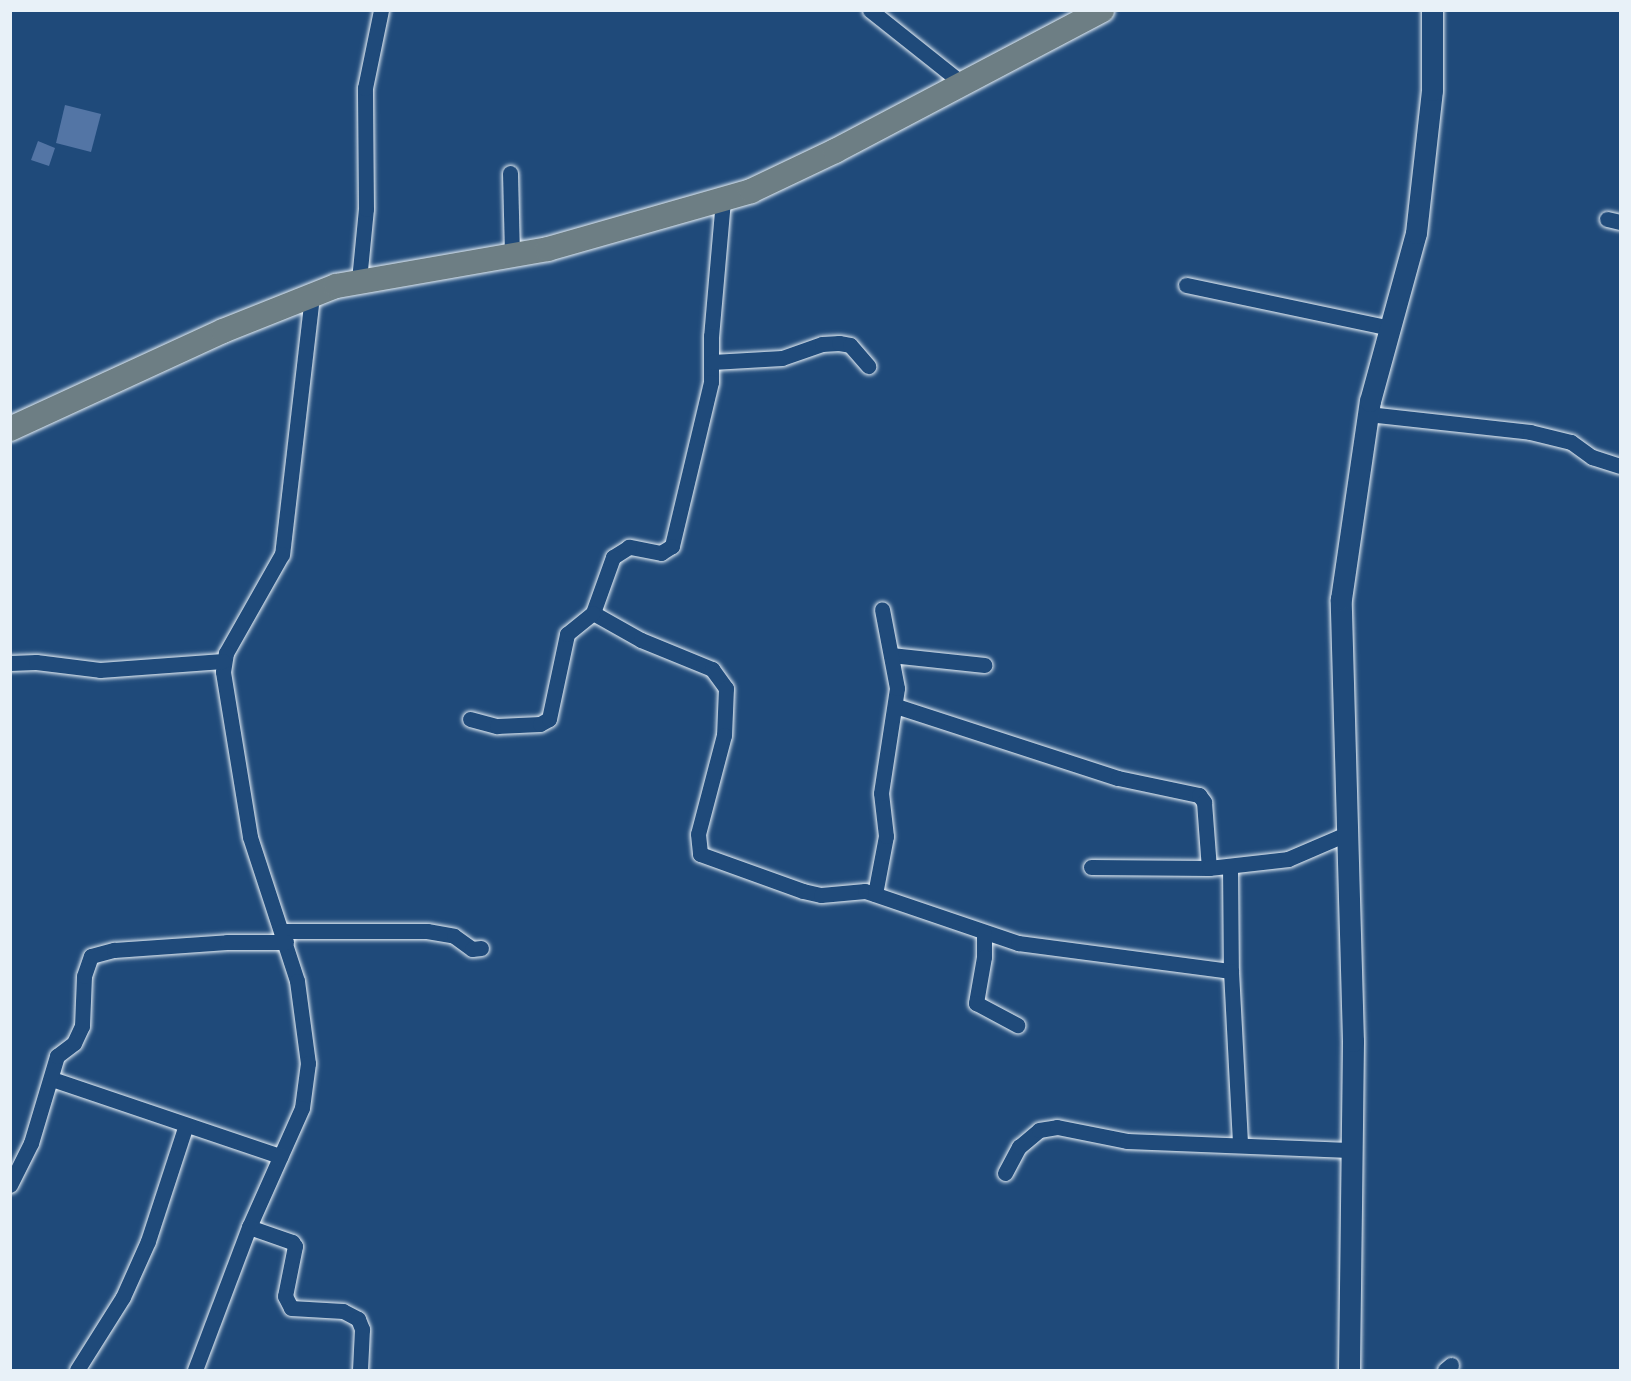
<!DOCTYPE html>
<html>
<head>
<meta charset="utf-8">
<style>
	body { margin:0 }
	#map { position:relative; width:1631px; height:1381px; overflow:hidden; background:#1f4a7a; font-family:"Gochi Hand",sans-serif }
	div>[style] { position:absolute }
	[style*='--x'] { left:calc(var(--x)*1px); top:calc(var(--y)*1px); width:calc(var(--w)*1px); rotate:calc(var(--a)*1deg) }
	.building>* { inset:0; background:#5375a5 }
	.roads { filter:drop-shadow(0 0 2px #e8f1f8) drop-shadow(0 0 2px #e8f1f8) }
	.minor>* { height:15px; margin:-7.5px; padding:0 7.5px; transform-origin:7.5px; border-radius:7.5px; background:#1f4a7a }
	.secondary>* { height:21px; margin:-10.5px; padding:0 10.5px; transform-origin:10.5px; border-radius:10.5px; background:#1f4a7a }
	.primary>* { height:24px; margin:-12px; padding:0 12px; transform-origin:12px; border-radius:12px; background:#6d7e84 }
	span { translate:-50% -50%; white-space:nowrap; text-align:center; line-height:1.15; -webkit-text-stroke:5px #1f4a7a; paint-order:stroke }
	.frame { position:absolute; inset:0; border:12px solid #e8f1f8; pointer-events:none }
</style>
</head>
<body>
<div id="map">
	<div class="building">
		<div style="clip-path:polygon(65px 105px,101px 114px,91px 152px,56px 143px)"></div>
		<div style="clip-path:polygon(38px 141px,55px 148px,49px 166px,31px 160px)"></div>
	</div>
	<div class="roads">
		<div class="minor">
			<div style="--x:870;--y:10;--w:119;--a:38.5"></div>
			<div style="--x:510;--y:173;--w:82;--a:88.6"></div>
			<div style="--x:723;--y:200;--w:137;--a:95"></div>
			<div style="--x:711;--y:336;--w:46;--a:90"></div>
			<div style="--x:711;--y:382;--w:169;--a:103.4"></div>
			<div style="--x:672;--y:546;--w:13;--a:148"></div>
			<div style="--x:661;--y:553;--w:33;--a:-169"></div>
			<div style="--x:629;--y:547;--w:19;--a:148"></div>
			<div style="--x:613;--y:557;--w:59;--a:109.7"></div>
			<div style="--x:593;--y:613;--w:55;--a:29.4"></div>
			<div style="--x:641;--y:640;--w:77;--a:22.2"></div>
			<div style="--x:712;--y:669;--w:24;--a:54"></div>
			<div style="--x:726;--y:688;--w:47;--a:92.4"></div>
			<div style="--x:724;--y:735;--w:102;--a:104.7"></div>
			<div style="--x:698;--y:834;--w:20;--a:84"></div>
			<div style="--x:700;--y:854;--w:109;--a:19.8"></div>
			<div style="--x:803;--y:891;--w:18;--a:13"></div>
			<div style="--x:821;--y:895;--w:44;--a:-5.2"></div>
			<div style="--x:865;--y:891;--w:162;--a:18.8"></div>
			<div style="--x:1018;--y:943;--w:215;--a:7.5"></div>
			<div style="--x:1607;--y:219;--w:13;--a:13"></div>
			<div style="--x:359;--y:280;--w:71;--a:-84.4"></div>
			<div style="--x:366;--y:209;--w:121;--a:-90.5"></div>
			<div style="--x:365;--y:88;--w:80;--a:-78.4"></div>
			<div style="--x:1186;--y:285;--w:208;--a:11.9"></div>
			<div style="--x:312;--y:296;--w:260;--a:96.6"></div>
			<div style="--x:282;--y:554;--w:114;--a:119.5"></div>
			<div style="--x:226;--y:653;--w:19;--a:99"></div>
			<div style="--x:223;--y:672;--w:167;--a:80.7"></div>
			<div style="--x:250;--y:837;--w:151;--a:71.9"></div>
			<div style="--x:297;--y:981;--w:83;--a:82.4"></div>
			<div style="--x:308;--y:1063;--w:45;--a:97.6"></div>
			<div style="--x:302;--y:1108;--w:130;--a:114"></div>
			<div style="--x:249;--y:1227;--w:46;--a:19.2"></div>
			<div style="--x:292;--y:1242;--w:5;--a:53"></div>
			<div style="--x:295;--y:1246;--w:51;--a:101.3"></div>
			<div style="--x:285;--y:1296;--w:13;--a:63"></div>
			<div style="--x:291;--y:1308;--w:52;--a:3.3"></div>
			<div style="--x:343;--y:1311;--w:17;--a:28"></div>
			<div style="--x:358;--y:1319;--w:11;--a:68"></div>
			<div style="--x:362;--y:1329;--w:41;--a:92.8"></div>
			<div style="--x:712;--y:362;--w:70;--a:-3.3"></div>
			<div style="--x:782;--y:358;--w:42;--a:-19.3"></div>
			<div style="--x:822;--y:344;--w:17;--a:-3"></div>
			<div style="--x:839;--y:343;--w:11;--a:10"></div>
			<div style="--x:850;--y:345;--w:28;--a:49"></div>
			<div style="--x:1368;--y:414;--w:163;--a:6.3"></div>
			<div style="--x:1530;--y:432;--w:42;--a:13.7"></div>
			<div style="--x:1571;--y:442;--w:26;--a:36"></div>
			<div style="--x:1592;--y:457;--w:29;--a:18"></div>
			<div style="--x:891;--y:655;--w:94;--a:6.1"></div>
			<div style="--x:10;--y:663;--w:26;--a:-2"></div>
			<div style="--x:36;--y:662;--w:64;--a:7.1"></div>
			<div style="--x:100;--y:670;--w:123;--a:-4.2"></div>
			<div style="--x:896;--y:706;--w:233;--a:18"></div>
			<div style="--x:1118;--y:778;--w:83;--a:11.9"></div>
			<div style="--x:1199;--y:795;--w:9;--a:54"></div>
			<div style="--x:1204;--y:802;--w:66;--a:85.7"></div>
			<div style="--x:470;--y:719;--w:28;--a:15"></div>
			<div style="--x:497;--y:726;--w:43;--a:-2.7"></div>
			<div style="--x:540;--y:724;--w:10;--a:-29"></div>
			<div style="--x:549;--y:719;--w:87;--a:-78"></div>
			<div style="--x:567;--y:634;--w:33;--a:-39"></div>
			<div style="--x:1230;--y:866;--w:105;--a:89.5"></div>
			<div style="--x:1231;--y:971;--w:172;--a:87"></div>
			<div style="--x:1091;--y:867;--w:118;--a:0.5"></div>
			<div style="--x:1209;--y:868;--w:80;--a:-6.5"></div>
			<div style="--x:1288;--y:859;--w:63;--a:-23.3"></div>
			<div style="--x:875;--y:894;--w:59;--a:-79.3"></div>
			<div style="--x:886;--y:836;--w:43;--a:-96.6"></div>
			<div style="--x:881;--y:793;--w:106;--a:-81.3"></div>
			<div style="--x:897;--y:688;--w:80;--a:-100.8"></div>
			<div style="--x:282;--y:931;--w:145;--a:0"></div>
			<div style="--x:427;--y:931;--w:27;--a:10"></div>
			<div style="--x:454;--y:936;--w:22;--a:36"></div>
			<div style="--x:472;--y:949;--w:9;--a:-6"></div>
			<div style="--x:984;--y:933;--w:24;--a:90"></div>
			<div style="--x:984;--y:957;--w:47;--a:99.9"></div>
			<div style="--x:976;--y:1003;--w:47;--a:28.2"></div>
			<div style="--x:52;--y:1079;--w:241;--a:18.7"></div>
			<div style="--x:1005;--y:1173;--w:30;--a:-62"></div>
			<div style="--x:1019;--y:1147;--w:26;--a:-40"></div>
			<div style="--x:1039;--y:1130;--w:18;--a:-9"></div>
			<div style="--x:1057;--y:1127;--w:71;--a:11.3"></div>
			<div style="--x:1127;--y:1141;--w:222;--a:2.3"></div>
			<div style="--x:10;--y:1185;--w:47;--a:-63.4"></div>
			<div style="--x:31;--y:1143;--w:91;--a:-73.4"></div>
			<div style="--x:57;--y:1056;--w:21;--a:-37"></div>
			<div style="--x:74;--y:1043;--w:19;--a:-65"></div>
			<div style="--x:82;--y:1026;--w:50;--a:-87.7"></div>
			<div style="--x:84;--y:976;--w:21;--a:-71"></div>
			<div style="--x:91;--y:956;--w:24;--a:-15"></div>
			<div style="--x:114;--y:950;--w:113;--a:-4"></div>
			<div style="--x:227;--y:942;--w:59;--a:0"></div>
			<div style="--x:77;--y:1370;--w:86;--a:-57.8"></div>
			<div style="--x:123;--y:1297;--w:61;--a:-65.9"></div>
			<div style="--x:148;--y:1241;--w:122;--a:-71.9"></div>
			<div style="--x:195;--y:1370;--w:153;--a:-69.3"></div>
			<div style="--x:1445;--y:1370;--w:8;--a:-40"></div>
		</div>
		<div class="secondary">
			<div style="--x:1349;--y:1370;--w:329;--a:-89.3"></div>
			<div style="--x:1353;--y:1041;--w:442;--a:-91.6"></div>
			<div style="--x:1341;--y:599;--w:200;--a:-81.7"></div>
			<div style="--x:1370;--y:401;--w:174;--a:-74.7"></div>
			<div style="--x:1416;--y:233;--w:144;--a:-83.6"></div>
			<div style="--x:1432;--y:90;--w:80;--a:-90"></div>
		</div>
		<div class="primary">
			<div style="--x:10;--y:429;--w:234;--a:-24.7"></div>
			<div style="--x:223;--y:331;--w:122;--a:-21.7"></div>
			<div style="--x:336;--y:286;--w:215;--a:-9.9"></div>
			<div style="--x:548;--y:249;--w:211;--a:-15.9"></div>
			<div style="--x:751;--y:191;--w:93;--a:-25.5"></div>
			<div style="--x:835;--y:151;--w:302;--a:-27.8"></div>
		</div>
	</div>
	<div class="frame"></div>
</div>
</body>
</html>
